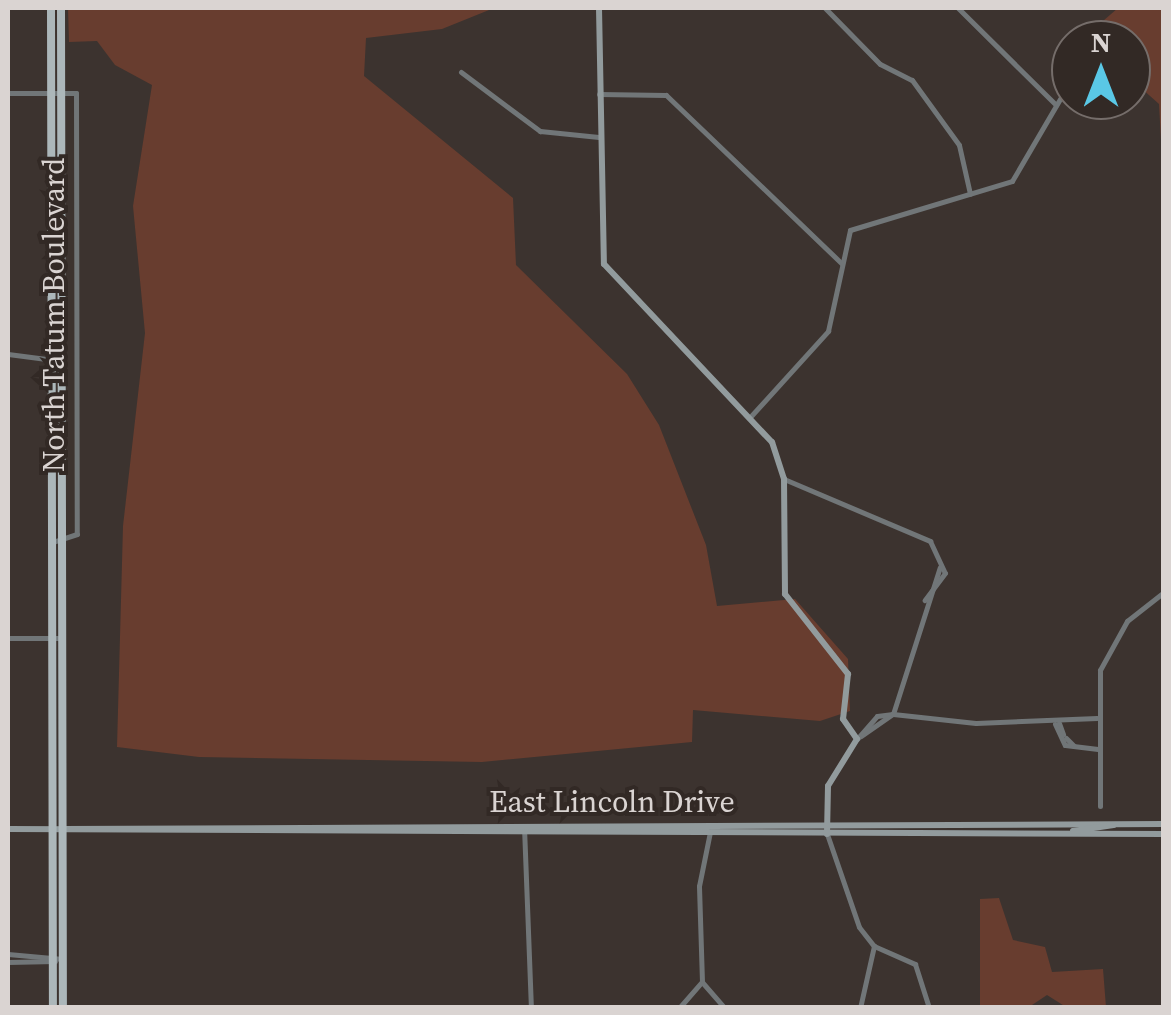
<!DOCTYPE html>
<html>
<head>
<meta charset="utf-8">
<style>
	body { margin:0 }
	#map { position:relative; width:1171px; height:1015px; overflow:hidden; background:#3c332f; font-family:"Source Serif 4",serif }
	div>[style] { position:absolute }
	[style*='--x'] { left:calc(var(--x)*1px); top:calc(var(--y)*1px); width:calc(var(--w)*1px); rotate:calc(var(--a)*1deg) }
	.green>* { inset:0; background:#683d2f }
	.street>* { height:5px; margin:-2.5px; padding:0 2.5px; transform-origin:2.5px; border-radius:2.5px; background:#717678 }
	.secondary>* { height:6px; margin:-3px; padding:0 3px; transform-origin:3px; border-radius:3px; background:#929b9d }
	.primary>* { height:8px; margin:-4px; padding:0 4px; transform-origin:4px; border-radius:4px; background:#acb7ba }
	span { translate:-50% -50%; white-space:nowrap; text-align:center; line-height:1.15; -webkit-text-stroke:8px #322925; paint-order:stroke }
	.street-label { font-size:30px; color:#dad4d2 }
	.frame { position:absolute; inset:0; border:10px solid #dad4d2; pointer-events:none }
	.north { position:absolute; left:1051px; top:20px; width:100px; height:100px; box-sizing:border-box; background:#322925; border:2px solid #756d6a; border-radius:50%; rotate:0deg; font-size:28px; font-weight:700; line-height:40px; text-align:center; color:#dad4d2 }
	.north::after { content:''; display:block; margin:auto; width:35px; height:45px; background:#5ac8e6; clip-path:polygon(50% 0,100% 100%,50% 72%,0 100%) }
</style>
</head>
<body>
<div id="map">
	<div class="green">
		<div style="clip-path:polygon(68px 8px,494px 8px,442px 29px,366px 38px,364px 76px,513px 198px,516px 265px,627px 374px,659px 425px,706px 545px,717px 606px,795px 599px,848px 659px,850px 711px,820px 721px,693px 710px,692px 742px,482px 762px,199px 757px,117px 747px,123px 526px,145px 333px,133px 206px,152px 85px,115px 65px,97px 41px,69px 42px)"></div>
		<div style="clip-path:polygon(1118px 8px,1163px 8px,1163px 176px,1159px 104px,1131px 79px,1131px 40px,1081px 40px)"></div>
		<div style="clip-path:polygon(999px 898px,1013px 940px,1045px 947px,1052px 972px,1103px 969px,1106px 1007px,1066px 1007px,1047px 995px,1029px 1007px,980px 1007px,980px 899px)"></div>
	</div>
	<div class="street">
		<div style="--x:825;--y:8;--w:78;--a:45.5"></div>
		<div style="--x:880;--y:64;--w:36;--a:27"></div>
		<div style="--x:912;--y:80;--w:80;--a:54.1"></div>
		<div style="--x:959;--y:145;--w:50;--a:77.3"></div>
		<div style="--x:958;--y:8;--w:138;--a:44.7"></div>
		<div style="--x:461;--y:72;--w:99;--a:36.8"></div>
		<div style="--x:540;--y:131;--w:59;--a:5.8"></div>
		<div style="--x:8;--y:93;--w:68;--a:0"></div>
		<div style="--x:76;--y:93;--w:441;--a:89.9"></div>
		<div style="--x:77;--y:534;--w:26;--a:162"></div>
		<div style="--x:599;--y:94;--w:67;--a:0.9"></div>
		<div style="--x:666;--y:95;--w:243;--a:43.8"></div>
		<div style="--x:8;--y:354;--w:54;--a:7.4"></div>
		<div style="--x:751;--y:416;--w:115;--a:-47.8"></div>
		<div style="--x:828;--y:331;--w:103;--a:-77.7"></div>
		<div style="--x:850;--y:230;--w:169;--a:-16.8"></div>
		<div style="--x:1012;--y:181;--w:95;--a:-59.7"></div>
		<div style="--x:784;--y:479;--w:159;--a:23"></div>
		<div style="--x:930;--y:541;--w:35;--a:65"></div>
		<div style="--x:945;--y:573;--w:34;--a:127"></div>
		<div style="--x:8;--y:638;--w:55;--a:0"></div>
		<div style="--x:1059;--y:723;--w:12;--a:70"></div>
		<div style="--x:1055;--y:724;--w:23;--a:65"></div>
		<div style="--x:1065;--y:745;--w:33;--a:7"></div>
		<div style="--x:861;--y:736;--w:39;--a:-35"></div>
		<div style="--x:893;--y:714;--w:154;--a:-72.3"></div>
		<div style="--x:1066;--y:738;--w:11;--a:45"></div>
		<div style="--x:857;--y:739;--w:30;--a:-49"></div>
		<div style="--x:877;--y:716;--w:16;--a:-7"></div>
		<div style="--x:893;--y:714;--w:83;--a:6.2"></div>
		<div style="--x:976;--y:723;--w:121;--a:-2.4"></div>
		<div style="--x:1100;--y:806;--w:136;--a:-90"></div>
		<div style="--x:1100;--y:670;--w:56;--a:-61.1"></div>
		<div style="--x:1127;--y:621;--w:47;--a:-38.1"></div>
		<div style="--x:524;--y:827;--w:181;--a:87.8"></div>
		<div style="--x:827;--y:834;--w:98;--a:71"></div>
		<div style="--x:859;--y:927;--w:24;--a:52"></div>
		<div style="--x:874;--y:946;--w:45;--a:23.7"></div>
		<div style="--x:915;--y:964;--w:46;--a:72.3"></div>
		<div style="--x:8;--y:954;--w:55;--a:5.2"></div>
		<div style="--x:8;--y:962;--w:47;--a:-1.2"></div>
		<div style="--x:702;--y:982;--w:96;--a:-91.8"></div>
		<div style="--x:699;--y:886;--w:55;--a:-78.5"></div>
		<div style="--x:702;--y:982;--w:35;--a:49"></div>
		<div style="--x:679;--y:1008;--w:35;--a:-49"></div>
		<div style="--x:860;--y:1008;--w:64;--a:-77.3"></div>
	</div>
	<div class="secondary">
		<div style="--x:599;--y:8;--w:256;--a:88.9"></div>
		<div style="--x:604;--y:264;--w:245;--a:46.7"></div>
		<div style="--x:772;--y:442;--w:39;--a:72"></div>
		<div style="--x:784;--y:479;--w:115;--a:89.5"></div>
		<div style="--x:785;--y:594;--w:102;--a:51.8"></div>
		<div style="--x:848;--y:674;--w:45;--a:96.3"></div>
		<div style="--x:843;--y:719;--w:24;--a:55"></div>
		<div style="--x:857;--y:739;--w:55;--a:121.7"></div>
		<div style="--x:828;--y:786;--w:48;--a:91.2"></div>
		<div style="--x:8;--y:829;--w:1156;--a:0.25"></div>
		<div style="--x:64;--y:829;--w:1100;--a:-0.26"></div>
		<div style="--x:1073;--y:831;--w:41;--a:-8.3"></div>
	</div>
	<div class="primary">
		<div style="--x:51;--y:8;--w:1000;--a:89.89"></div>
		<div style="--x:61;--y:8;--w:1000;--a:89.89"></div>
	</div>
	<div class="street-label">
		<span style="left:54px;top:315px;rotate:-90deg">North Tatum Boulevard</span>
		<span style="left:612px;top:802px">East Lincoln Drive</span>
	</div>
	<div class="frame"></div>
	<div class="north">N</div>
</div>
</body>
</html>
